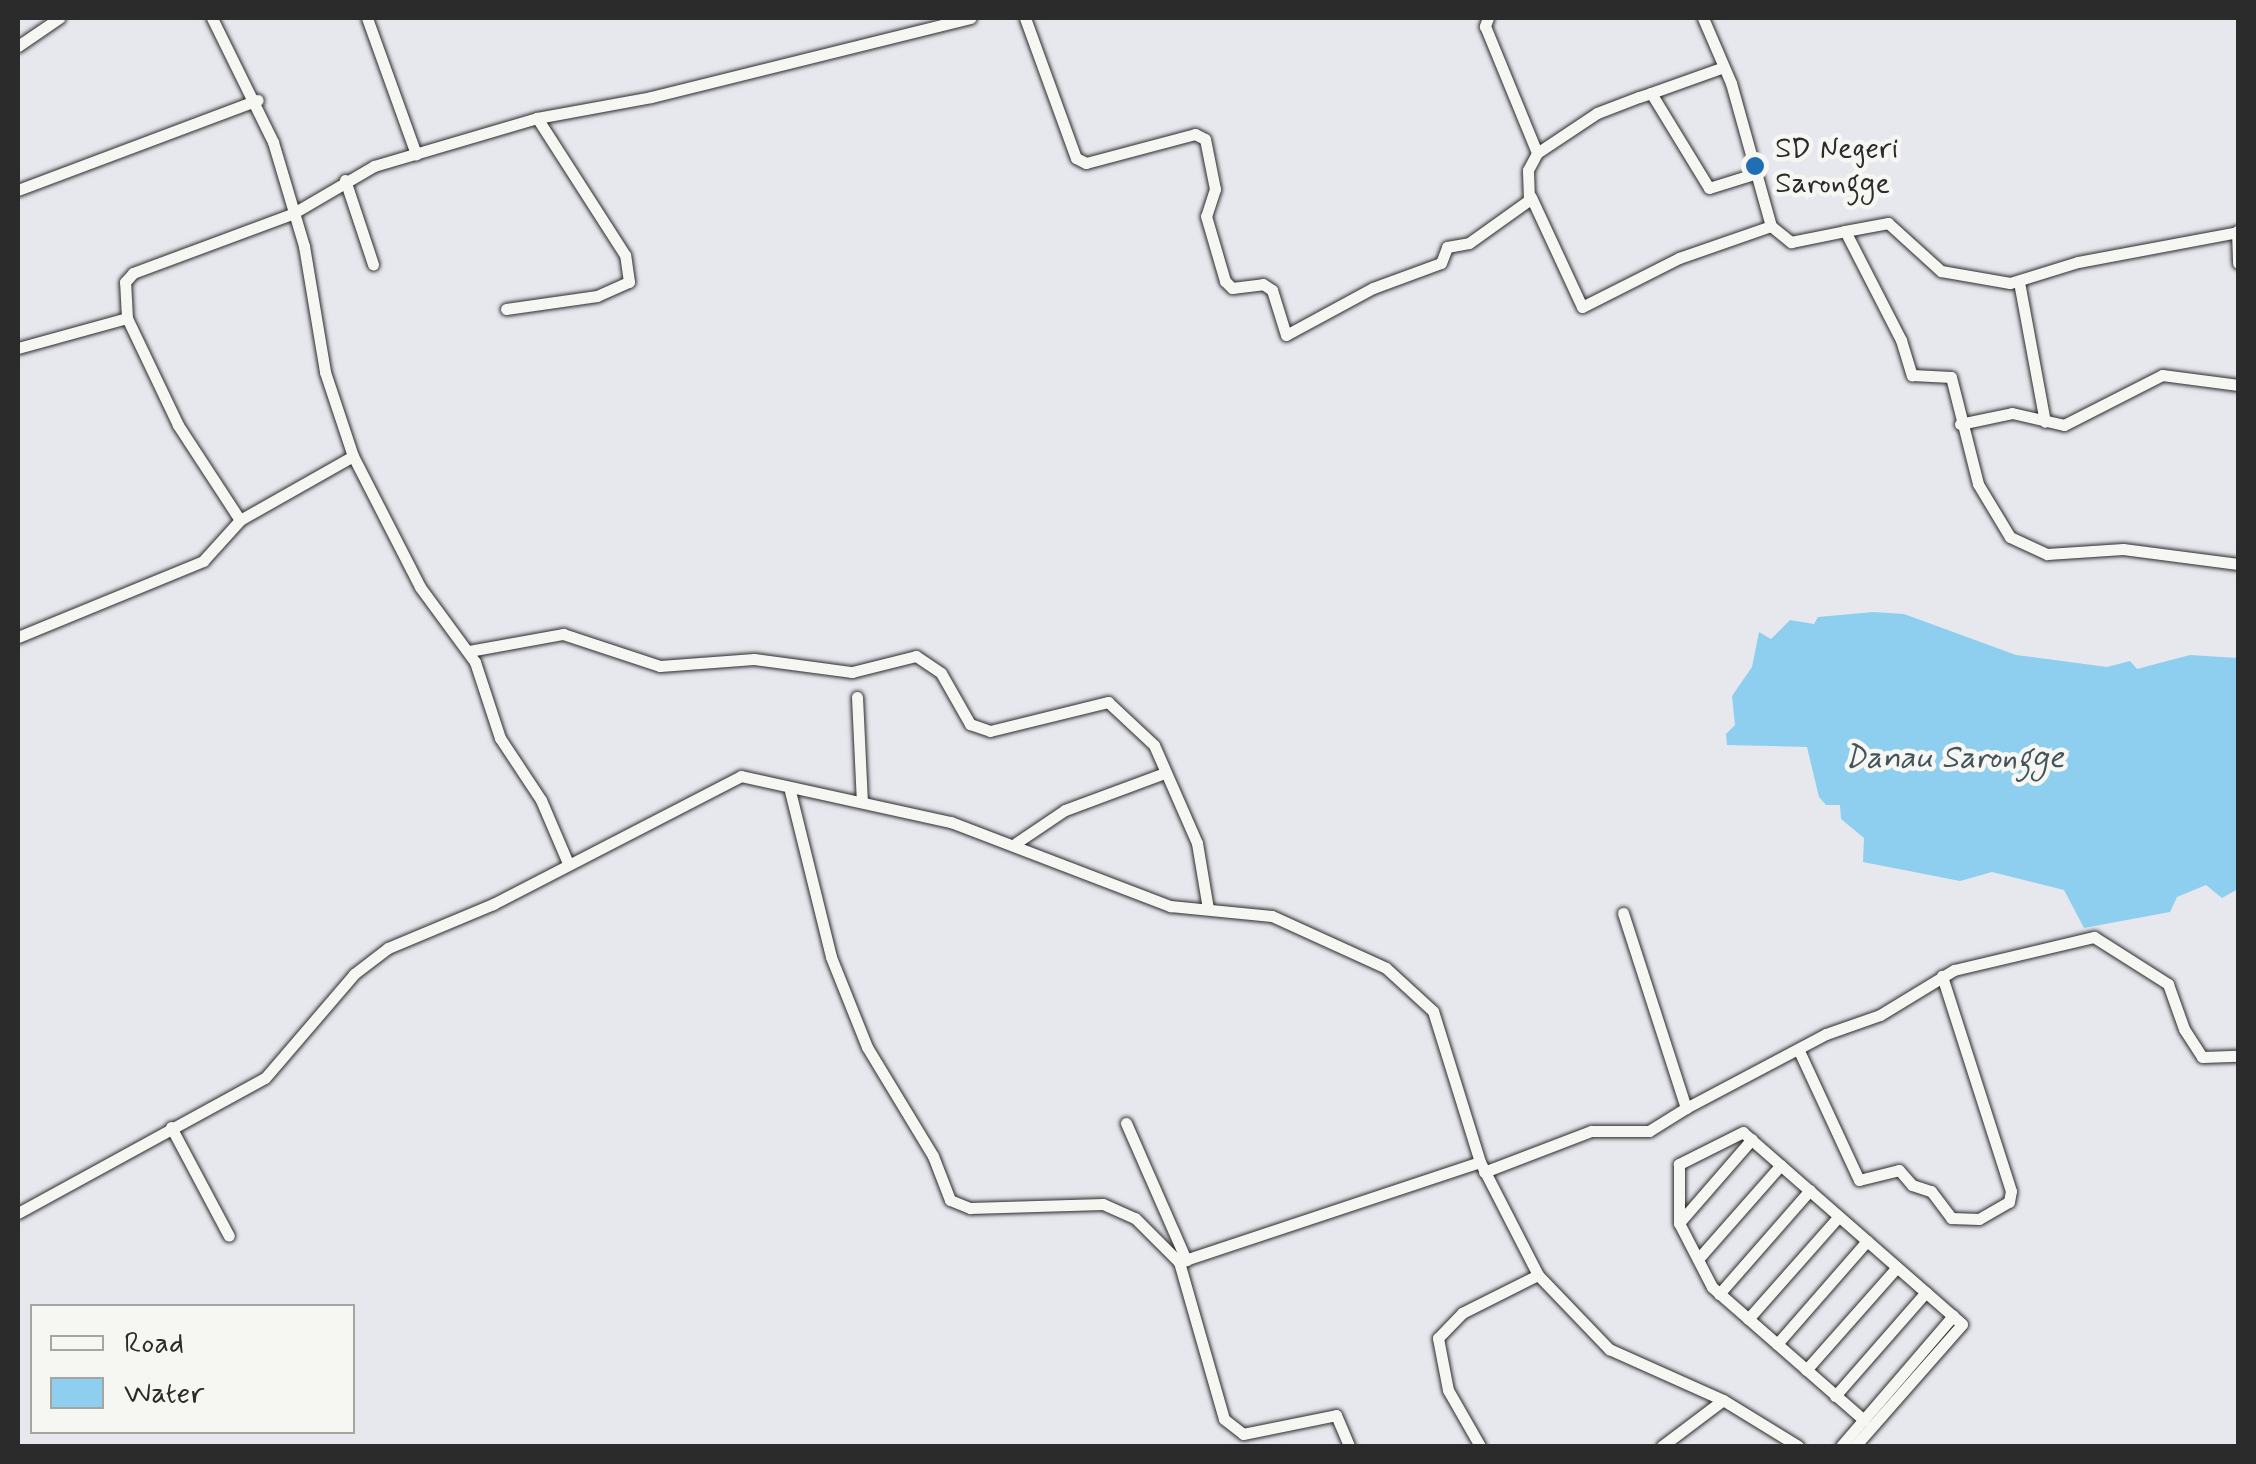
<!DOCTYPE html>
<html>
<head>
<meta charset="utf-8">
<style>
	body { margin:0 }
	#map { position:relative; width:2256px; height:1464px; overflow:hidden; background:#e6e8ee; font-family:Mynerve,sans-serif }
	div>[style] { position:absolute }
	[style*='--x'] { left:calc(var(--x)*1px); top:calc(var(--y)*1px); width:calc(var(--w)*1px); rotate:calc(var(--a)*1deg) }
	.water>* { inset:0; background:#8ecfef }
	.roads { filter:drop-shadow(0 0 2px #2b2b2b) drop-shadow(0 0 2px #2b2b2b) }
	.minor>* { height:11px; margin:-5.5px; padding:0 5.5px; transform-origin:5.5px; border-radius:5.5px; background:#f6f6f2 }
	.dots>* { width:28px; height:28px; translate:-50% -50%; box-sizing:border-box; border:5px solid #f6f6f2; border-radius:50% }
	span { translate:-50% -50%; white-space:nowrap; text-align:center; line-height:1.15; -webkit-text-stroke:9px #f6f6f2; paint-order:stroke }
	.poi-label { font-size:30px; color:#2b2b2b }
	.left { translate:0 -50%; text-align:left }
	.water-label { font-size:32px; color:#44545c; font-style:italic }
	.frame { position:absolute; inset:0; border:20px solid #2b2b2b; pointer-events:none }
	.legend { position:absolute; left:30px; top:1304px; width:325px; height:130px; box-sizing:border-box; background:#f6f6f2; border:2px solid #a5a5a2; margin:0; padding:12px 18px; list-style:none; font-size:30px; color:#2b2b2b }
	.legend li { display:flex; align-items:center; gap:20px; height:50px }
	.legend b { width:50px; border:2px solid #a5a5a2 }
</style>
</head>
<body>
<div id="map">
	<div class="water">
		<div style="clip-path:polygon(1873px 612px,1904px 614px,2016px 655px,2107px 667px,2130px 661px,2137px 669px,2190px 655px,2238px 658px,2238px 889px,2222px 898px,2206px 885px,2177px 897px,2170px 912px,2084px 928px,2064px 890px,1992px 872px,1960px 881px,1863px 862px,1864px 838px,1841px 819px,1840px 805px,1826px 805px,1819px 797px,1807px 747px,1727px 745px,1726px 734px,1735px 725px,1732px 696px,1752px 667px,1759px 632px,1771px 639px,1790px 620px,1814px 624px,1818px 617px)"></div>
	</div>
	<div class="roads">
		<div class="minor">
			<div style="--x:212;--y:18;--w:138;--a:63.8"></div>
			<div style="--x:273;--y:142;--w:109;--a:73.4"></div>
			<div style="--x:304;--y:246;--w:128;--a:80.5"></div>
			<div style="--x:325;--y:372;--w:89;--a:71.6"></div>
			<div style="--x:353;--y:456;--w:147;--a:62.9"></div>
			<div style="--x:420;--y:587;--w:93;--a:53.7"></div>
			<div style="--x:475;--y:662;--w:80;--a:71.8"></div>
			<div style="--x:500;--y:738;--w:74;--a:56.5"></div>
			<div style="--x:541;--y:800;--w:66;--a:66.9"></div>
			<div style="--x:367;--y:18;--w:145;--a:70.2"></div>
			<div style="--x:1025;--y:18;--w:149;--a:70"></div>
			<div style="--x:1076;--y:158;--w:11;--a:27"></div>
			<div style="--x:1086;--y:163;--w:113;--a:-14.9"></div>
			<div style="--x:1195;--y:134;--w:11;--a:27"></div>
			<div style="--x:1205;--y:139;--w:51;--a:78.7"></div>
			<div style="--x:1215;--y:189;--w:28;--a:108"></div>
			<div style="--x:1206;--y:216;--w:68;--a:73.7"></div>
			<div style="--x:1225;--y:281;--w:10;--a:45"></div>
			<div style="--x:1232;--y:288;--w:31;--a:-7"></div>
			<div style="--x:1263;--y:284;--w:11;--a:34"></div>
			<div style="--x:1272;--y:290;--w:47;--a:72.7"></div>
			<div style="--x:1286;--y:335;--w:99;--a:-28.4"></div>
			<div style="--x:1373;--y:288;--w:72;--a:-20.2"></div>
			<div style="--x:1441;--y:263;--w:17;--a:-69"></div>
			<div style="--x:1447;--y:247;--w:22;--a:-10"></div>
			<div style="--x:1469;--y:243;--w:74;--a:-35.6"></div>
			<div style="--x:1529;--y:200;--w:30;--a:-92"></div>
			<div style="--x:1528;--y:170;--w:19;--a:-62"></div>
			<div style="--x:1537;--y:153;--w:72;--a:-33.7"></div>
			<div style="--x:1597;--y:113;--w:45;--a:-20.9"></div>
			<div style="--x:1639;--y:97;--w:13;--a:-18"></div>
			<div style="--x:1651;--y:93;--w:111;--a:58.6"></div>
			<div style="--x:1709;--y:188;--w:47;--a:-17.3"></div>
			<div style="--x:1488;--y:18;--w:9;--a:111"></div>
			<div style="--x:1485;--y:26;--w:137;--a:67.7"></div>
			<div style="--x:1703;--y:18;--w:71;--a:66.7"></div>
			<div style="--x:1731;--y:83;--w:148;--a:74.4"></div>
			<div style="--x:1771;--y:226;--w:26;--a:39"></div>
			<div style="--x:1791;--y:242;--w:55;--a:-11.5"></div>
			<div style="--x:1845;--y:231;--w:123;--a:62.8"></div>
			<div style="--x:1901;--y:340;--w:37;--a:73"></div>
			<div style="--x:1912;--y:375;--w:39;--a:3"></div>
			<div style="--x:1951;--y:377;--w:110;--a:75.8"></div>
			<div style="--x:1978;--y:484;--w:62;--a:58.9"></div>
			<div style="--x:2010;--y:537;--w:41;--a:24.7"></div>
			<div style="--x:2047;--y:554;--w:76;--a:-3.8"></div>
			<div style="--x:2123;--y:549;--w:116;--a:7.4"></div>
			<div style="--x:18;--y:46;--w:50;--a:-34.3"></div>
			<div style="--x:1651;--y:93;--w:77;--a:-19.6"></div>
			<div style="--x:345;--y:180;--w:89;--a:71.6"></div>
			<div style="--x:18;--y:190;--w:256;--a:-20.6"></div>
			<div style="--x:1531;--y:197;--w:121;--a:65.1"></div>
			<div style="--x:1582;--y:307;--w:109;--a:-26.8"></div>
			<div style="--x:1679;--y:258;--w:97;--a:-19.2"></div>
			<div style="--x:1845;--y:231;--w:44;--a:-10.5"></div>
			<div style="--x:1888;--y:223;--w:72;--a:42.2"></div>
			<div style="--x:1941;--y:271;--w:70;--a:9.9"></div>
			<div style="--x:2010;--y:283;--w:71;--a:-17.2"></div>
			<div style="--x:2078;--y:262;--w:158;--a:-10.6"></div>
			<div style="--x:2237;--y:231;--w:32;--a:88"></div>
			<div style="--x:2019;--y:282;--w:142;--a:79.5"></div>
			<div style="--x:506;--y:309;--w:92;--a:-8.1"></div>
			<div style="--x:597;--y:296;--w:35;--a:-24"></div>
			<div style="--x:629;--y:282;--w:27;--a:-98"></div>
			<div style="--x:625;--y:255;--w:163;--a:-122.7"></div>
			<div style="--x:127;--y:318;--w:119;--a:64.5"></div>
			<div style="--x:178;--y:425;--w:113;--a:56.9"></div>
			<div style="--x:18;--y:348;--w:113;--a:-15.4"></div>
			<div style="--x:127;--y:318;--w:36;--a:-93"></div>
			<div style="--x:125;--y:282;--w:12;--a:-48"></div>
			<div style="--x:133;--y:273;--w:170;--a:-20.4"></div>
			<div style="--x:292;--y:214;--w:95;--a:-30.3"></div>
			<div style="--x:374;--y:166;--w:170;--a:-16.4"></div>
			<div style="--x:537;--y:118;--w:116;--a:-10.4"></div>
			<div style="--x:651;--y:97;--w:329;--a:-13.9"></div>
			<div style="--x:1960;--y:424;--w:53;--a:-11.9"></div>
			<div style="--x:2012;--y:413;--w:53;--a:13"></div>
			<div style="--x:2064;--y:425;--w:110;--a:-27"></div>
			<div style="--x:2162;--y:375;--w:77;--a:7.5"></div>
			<div style="--x:18;--y:637;--w:200;--a:-22.3"></div>
			<div style="--x:203;--y:561;--w:55;--a:-47.9"></div>
			<div style="--x:240;--y:520;--w:130;--a:-29.5"></div>
			<div style="--x:469;--y:651;--w:96;--a:-10.3"></div>
			<div style="--x:563;--y:634;--w:102;--a:18.3"></div>
			<div style="--x:660;--y:666;--w:94;--a:-4.3"></div>
			<div style="--x:754;--y:659;--w:99;--a:7.6"></div>
			<div style="--x:852;--y:672;--w:66;--a:-14"></div>
			<div style="--x:916;--y:656;--w:30;--a:34"></div>
			<div style="--x:941;--y:673;--w:59;--a:60.4"></div>
			<div style="--x:970;--y:724;--w:21;--a:19"></div>
			<div style="--x:990;--y:731;--w:122;--a:-13.8"></div>
			<div style="--x:1108;--y:702;--w:63;--a:43.1"></div>
			<div style="--x:1154;--y:745;--w:107;--a:66.3"></div>
			<div style="--x:1197;--y:843;--w:67;--a:80.5"></div>
			<div style="--x:857;--y:697;--w:105;--a:87.3"></div>
			<div style="--x:790;--y:791;--w:171;--a:76.1"></div>
			<div style="--x:831;--y:957;--w:97;--a:68.2"></div>
			<div style="--x:867;--y:1047;--w:127;--a:58.8"></div>
			<div style="--x:933;--y:1156;--w:47;--a:68.9"></div>
			<div style="--x:950;--y:1200;--w:22;--a:22"></div>
			<div style="--x:970;--y:1208;--w:133;--a:-1.7"></div>
			<div style="--x:1103;--y:1204;--w:35;--a:24"></div>
			<div style="--x:1135;--y:1218;--w:62;--a:45"></div>
			<div style="--x:1179;--y:1262;--w:163;--a:74"></div>
			<div style="--x:1224;--y:1419;--w:24;--a:38"></div>
			<div style="--x:1243;--y:1434;--w:95;--a:-11.5"></div>
			<div style="--x:1336;--y:1415;--w:34;--a:67"></div>
			<div style="--x:1016;--y:843;--w:59;--a:-34"></div>
			<div style="--x:1065;--y:810;--w:103;--a:-20.4"></div>
			<div style="--x:1800;--y:1053;--w:140;--a:65.1"></div>
			<div style="--x:1859;--y:1180;--w:41;--a:-14"></div>
			<div style="--x:1899;--y:1170;--w:20;--a:49"></div>
			<div style="--x:1912;--y:1185;--w:20;--a:18"></div>
			<div style="--x:1931;--y:1191;--w:34;--a:53"></div>
			<div style="--x:1951;--y:1218;--w:28;--a:2"></div>
			<div style="--x:1979;--y:1219;--w:34;--a:-30"></div>
			<div style="--x:2009;--y:1202;--w:11;--a:-80"></div>
			<div style="--x:2011;--y:1191;--w:226;--a:-107.8"></div>
			<div style="--x:1686;--y:1108;--w:158;--a:-27.9"></div>
			<div style="--x:1826;--y:1034;--w:57;--a:-19.4"></div>
			<div style="--x:1880;--y:1015;--w:87;--a:-31.3"></div>
			<div style="--x:1954;--y:970;--w:144;--a:-13.3"></div>
			<div style="--x:2094;--y:937;--w:88;--a:32.4"></div>
			<div style="--x:2168;--y:984;--w:48;--a:70.4"></div>
			<div style="--x:2184;--y:1029;--w:33;--a:57"></div>
			<div style="--x:2202;--y:1057;--w:36;--a:-2"></div>
			<div style="--x:1126;--y:1123;--w:150;--a:66.3"></div>
			<div style="--x:171;--y:1127;--w:123;--a:62"></div>
			<div style="--x:1484;--y:1172;--w:115;--a:-21"></div>
			<div style="--x:1591;--y:1131;--w:58;--a:0"></div>
			<div style="--x:1649;--y:1131;--w:44;--a:-31.9"></div>
			<div style="--x:1686;--y:1108;--w:205;--a:-107.9"></div>
			<div style="--x:18;--y:1213;--w:281;--a:-28.7"></div>
			<div style="--x:265;--y:1078;--w:137;--a:-49.4"></div>
			<div style="--x:354;--y:974;--w:43;--a:-37.4"></div>
			<div style="--x:388;--y:948;--w:114;--a:-22.7"></div>
			<div style="--x:493;--y:904;--w:279;--a:-27.3"></div>
			<div style="--x:741;--y:776;--w:215;--a:12.4"></div>
			<div style="--x:951;--y:822;--w:235;--a:21"></div>
			<div style="--x:1170;--y:906;--w:102;--a:5.6"></div>
			<div style="--x:1272;--y:916;--w:125;--a:24.5"></div>
			<div style="--x:1386;--y:968;--w:64;--a:42.5"></div>
			<div style="--x:1433;--y:1011;--w:158;--a:72.7"></div>
			<div style="--x:1480;--y:1162;--w:127;--a:62.8"></div>
			<div style="--x:1538;--y:1275;--w:103;--a:46.2"></div>
			<div style="--x:1609;--y:1349;--w:125;--a:24.1"></div>
			<div style="--x:1723;--y:1400;--w:88;--a:31.5"></div>
			<div style="--x:1679;--y:1223;--w:111;--a:-49"></div>
			<div style="--x:1698;--y:1259;--w:125;--a:-48.6"></div>
			<div style="--x:1179;--y:1262;--w:317;--a:-18.4"></div>
			<div style="--x:1719;--y:1294;--w:138;--a:-48.8"></div>
			<div style="--x:1748;--y:1319;--w:137;--a:-48.5"></div>
			<div style="--x:1777;--y:1344;--w:137;--a:-48.9"></div>
			<div style="--x:1806;--y:1370;--w:137;--a:-48.5"></div>
			<div style="--x:1835;--y:1396;--w:138;--a:-48.8"></div>
			<div style="--x:1480;--y:1446;--w:64;--a:-119.7"></div>
			<div style="--x:1448;--y:1390;--w:53;--a:-100.9"></div>
			<div style="--x:1438;--y:1338;--w:35;--a:-46"></div>
			<div style="--x:1462;--y:1313;--w:85;--a:-26.6"></div>
			<div style="--x:1662;--y:1446;--w:76;--a:-37"></div>
			<div style="--x:1841;--y:1446;--w:172;--a:-49.3"></div>
			<div style="--x:1855;--y:1446;--w:162;--a:-48.7"></div>
			<div style="--x:1962;--y:1324;--w:291;--a:-138.8"></div>
			<div style="--x:1743;--y:1132;--w:72;--a:153.4"></div>
			<div style="--x:1679;--y:1164;--w:59;--a:90"></div>
			<div style="--x:1679;--y:1223;--w:72;--a:62.7"></div>
			<div style="--x:1712;--y:1287;--w:202;--a:41.2"></div>
		</div>
	</div>
	<div class="dots">
		<div style="left:1755px;top:166px;background:#1f6fb2"></div>
	</div>
	<div class="poi-label">
		<span class="left" style="left:1775px;top:166px">SD Negeri<br>Sarongge</span>
	</div>
	<div class="water-label">
		<span style="left:1954px;top:758px">Danau Sarongge</span>
	</div>
	<div class="frame"></div>
	<ul class="legend">
	<li><b style="height:12px;background:#f6f6f2"></b>Road</li>
	<li><b style="height:28px;background:#8ecfef"></b>Water</li>
	</ul>
</div>
</body>
</html>
